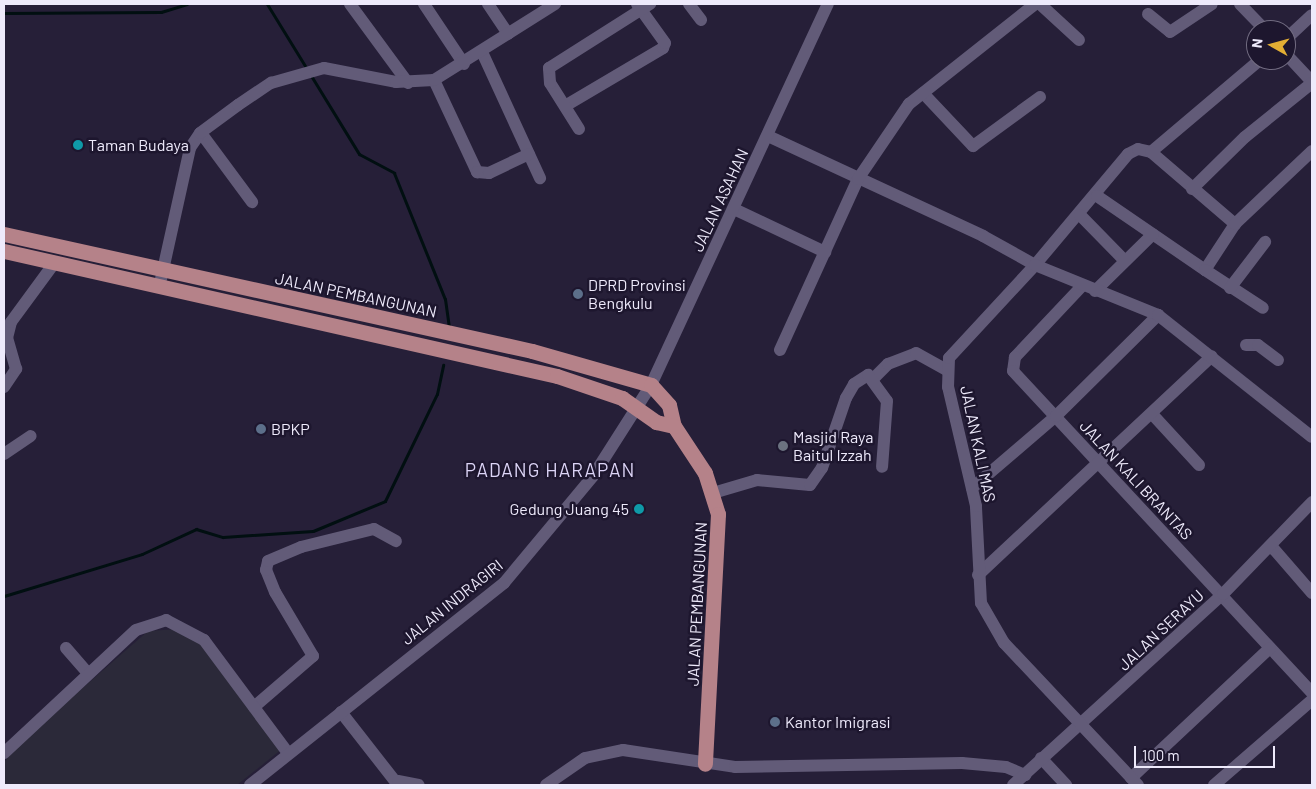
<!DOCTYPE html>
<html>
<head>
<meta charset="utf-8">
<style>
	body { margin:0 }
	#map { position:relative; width:1316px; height:789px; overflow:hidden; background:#261f38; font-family:Barlow,sans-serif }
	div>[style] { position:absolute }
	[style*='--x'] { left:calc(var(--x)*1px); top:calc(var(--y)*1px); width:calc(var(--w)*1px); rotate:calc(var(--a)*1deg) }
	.education>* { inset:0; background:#2b2939 }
	.stream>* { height:3px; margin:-1.5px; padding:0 1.5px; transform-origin:1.5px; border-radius:1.5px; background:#010f11 }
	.minor>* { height:12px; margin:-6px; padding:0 6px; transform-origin:6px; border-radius:6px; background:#625b78 }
	.major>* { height:15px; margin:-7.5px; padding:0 7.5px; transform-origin:7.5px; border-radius:7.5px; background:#b58289 }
	.dots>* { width:14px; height:14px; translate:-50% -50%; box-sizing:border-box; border:2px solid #1d162e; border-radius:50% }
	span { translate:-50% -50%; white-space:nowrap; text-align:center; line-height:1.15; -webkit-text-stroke:5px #1d162e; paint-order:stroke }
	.poi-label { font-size:16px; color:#eeeafb }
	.left { translate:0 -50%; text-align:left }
	.right { translate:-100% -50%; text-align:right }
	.street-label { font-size:16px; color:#eeeafb }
	.quarter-label { font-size:19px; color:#dcd4f6; letter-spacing:1px }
	.frame { position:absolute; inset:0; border:5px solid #eeeafb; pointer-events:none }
	.north { position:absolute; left:1246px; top:20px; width:50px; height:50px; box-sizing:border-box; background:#1d162e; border:1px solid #716b80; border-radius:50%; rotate:277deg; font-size:14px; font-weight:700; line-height:20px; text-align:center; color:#eeeafb }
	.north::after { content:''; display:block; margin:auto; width:18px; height:22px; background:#e3ae34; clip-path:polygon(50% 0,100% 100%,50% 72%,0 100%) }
	.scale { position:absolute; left:1134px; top:746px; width:141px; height:22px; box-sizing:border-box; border:2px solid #eeeafb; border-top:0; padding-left:6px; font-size:15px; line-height:18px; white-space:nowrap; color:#eeeafb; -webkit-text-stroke:4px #1d162e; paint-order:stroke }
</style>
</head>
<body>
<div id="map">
	<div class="education">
		<div style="clip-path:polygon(192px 628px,282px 749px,237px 785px,4px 785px,4px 762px,24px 739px,148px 631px)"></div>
	</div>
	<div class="stream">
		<div style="--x:267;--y:4;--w:76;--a:58.4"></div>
		<div style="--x:4;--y:13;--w:157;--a:-0.4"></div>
		<div style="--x:161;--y:12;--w:27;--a:-17"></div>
		<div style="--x:310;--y:74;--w:94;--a:58.5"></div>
		<div style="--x:359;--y:154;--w:40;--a:28"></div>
		<div style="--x:394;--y:173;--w:136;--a:68"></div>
		<div style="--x:445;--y:299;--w:29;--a:82"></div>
		<div style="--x:4;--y:596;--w:144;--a:-16.9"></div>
		<div style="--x:142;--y:554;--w:60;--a:-24.8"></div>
		<div style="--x:196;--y:529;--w:28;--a:17"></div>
		<div style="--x:223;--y:537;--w:90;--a:-3.8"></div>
		<div style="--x:313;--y:531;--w:78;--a:-22.6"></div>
		<div style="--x:385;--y:501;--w:119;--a:-64.1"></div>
		<div style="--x:437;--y:394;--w:30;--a:-78"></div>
	</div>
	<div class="minor">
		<div style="--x:350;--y:4;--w:98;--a:53.7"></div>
		<div style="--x:424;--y:4;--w:72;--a:56.3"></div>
		<div style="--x:488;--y:4;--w:36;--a:56"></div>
		<div style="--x:689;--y:4;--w:20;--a:53"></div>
		<div style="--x:1040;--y:4;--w:53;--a:42.7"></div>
		<div style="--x:1240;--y:4;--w:36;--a:46"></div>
		<div style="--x:1148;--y:14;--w:28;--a:39"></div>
		<div style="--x:1170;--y:32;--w:50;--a:-33.7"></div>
		<div style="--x:1286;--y:39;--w:35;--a:-43"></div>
		<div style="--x:482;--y:52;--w:139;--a:65.3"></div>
		<div style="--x:1286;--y:54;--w:38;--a:47"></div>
		<div style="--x:434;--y:80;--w:102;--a:64.9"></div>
		<div style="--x:477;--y:172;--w:12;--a:5"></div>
		<div style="--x:489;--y:173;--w:44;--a:-25.4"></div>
		<div style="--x:923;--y:93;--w:73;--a:46.7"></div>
		<div style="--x:973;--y:146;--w:83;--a:-36.2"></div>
		<div style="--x:565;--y:106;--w:114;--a:-30.6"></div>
		<div style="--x:663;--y:48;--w:5;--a:-68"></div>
		<div style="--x:665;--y:43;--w:48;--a:-125.7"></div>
		<div style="--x:579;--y:129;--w:54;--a:-122.2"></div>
		<div style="--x:550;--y:83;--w:15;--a:-94"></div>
		<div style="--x:549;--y:68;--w:120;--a:-32.4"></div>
		<div style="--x:201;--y:133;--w:86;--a:53.5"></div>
		<div style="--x:768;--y:136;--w:237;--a:24.9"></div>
		<div style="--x:983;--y:236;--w:60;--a:29.1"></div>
		<div style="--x:1035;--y:265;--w:145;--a:-50"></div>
		<div style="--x:1128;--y:154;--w:11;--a:-27"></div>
		<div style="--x:1138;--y:149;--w:13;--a:13"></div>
		<div style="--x:1151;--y:152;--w:143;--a:-40.2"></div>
		<div style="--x:1151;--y:152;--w:111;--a:40.6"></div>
		<div style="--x:1192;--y:189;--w:74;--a:-44.5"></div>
		<div style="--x:1245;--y:137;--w:86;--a:-38.9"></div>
		<div style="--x:1097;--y:196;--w:131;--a:34.4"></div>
		<div style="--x:1205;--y:270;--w:55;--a:-56.9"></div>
		<div style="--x:1235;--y:224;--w:106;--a:-43.5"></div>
		<div style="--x:734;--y:209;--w:101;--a:25.3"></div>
		<div style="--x:1080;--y:215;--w:64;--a:45.6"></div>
		<div style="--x:1205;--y:270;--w:69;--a:33.2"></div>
		<div style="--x:161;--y:279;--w:134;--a:-77.5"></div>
		<div style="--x:190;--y:148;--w:18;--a:-56"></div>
		<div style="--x:200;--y:133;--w:47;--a:-36.4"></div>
		<div style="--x:238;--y:105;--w:40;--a:-34"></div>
		<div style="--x:271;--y:83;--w:55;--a:-15.8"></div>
		<div style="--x:324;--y:68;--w:73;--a:11"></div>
		<div style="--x:396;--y:82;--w:38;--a:-3"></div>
		<div style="--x:434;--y:80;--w:143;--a:-32.1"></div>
		<div style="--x:1082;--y:286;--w:98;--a:133.3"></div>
		<div style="--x:1015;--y:357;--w:14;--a:98"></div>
		<div style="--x:1013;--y:371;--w:439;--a:47.1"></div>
		<div style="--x:1230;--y:288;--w:58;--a:-52.7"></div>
		<div style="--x:1095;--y:291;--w:81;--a:-44.5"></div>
		<div style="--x:1246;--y:345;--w:12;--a:0"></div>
		<div style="--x:1258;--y:345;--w:25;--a:37"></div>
		<div style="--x:780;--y:350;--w:188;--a:-65.5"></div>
		<div style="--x:858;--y:179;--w:91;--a:-55.8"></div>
		<div style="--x:909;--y:104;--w:161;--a:-38.4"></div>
		<div style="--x:874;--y:378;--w:20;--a:-45"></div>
		<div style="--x:888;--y:364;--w:30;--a:-21"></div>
		<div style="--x:916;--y:353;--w:35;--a:29"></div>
		<div style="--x:4;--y:387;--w:22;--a:-56"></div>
		<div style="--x:16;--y:369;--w:32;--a:-106"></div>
		<div style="--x:7;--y:338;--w:16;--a:-76"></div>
		<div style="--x:11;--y:322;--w:74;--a:-53.7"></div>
		<div style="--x:1153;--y:415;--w:68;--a:47.4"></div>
		<div style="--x:4;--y:454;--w:32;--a:-34"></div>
		<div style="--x:972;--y:488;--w:111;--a:-40.6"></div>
		<div style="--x:1056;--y:416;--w:144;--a:-44.7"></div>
		<div style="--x:713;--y:493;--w:46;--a:-16.5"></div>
		<div style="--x:757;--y:480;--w:53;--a:5.4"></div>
		<div style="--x:810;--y:485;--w:21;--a:-55"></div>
		<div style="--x:822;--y:468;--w:74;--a:-71.1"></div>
		<div style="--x:846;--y:398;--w:16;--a:-60"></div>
		<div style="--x:854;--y:384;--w:17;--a:-33"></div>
		<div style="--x:868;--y:375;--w:32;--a:54"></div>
		<div style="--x:887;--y:401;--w:66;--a:94.3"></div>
		<div style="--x:1272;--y:547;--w:61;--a:49"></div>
		<div style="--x:978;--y:575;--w:320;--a:-43.1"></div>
		<div style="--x:66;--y:648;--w:32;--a:49"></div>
		<div style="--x:254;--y:707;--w:78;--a:-40.8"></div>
		<div style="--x:313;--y:656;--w:74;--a:-120.7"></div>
		<div style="--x:275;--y:592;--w:24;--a:-112"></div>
		<div style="--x:266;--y:570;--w:9;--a:-77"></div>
		<div style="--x:268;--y:561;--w:36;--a:-23"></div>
		<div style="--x:301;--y:547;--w:75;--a:-13.9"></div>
		<div style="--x:374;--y:529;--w:25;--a:29"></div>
		<div style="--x:341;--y:712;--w:93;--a:52"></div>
		<div style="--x:4;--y:753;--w:180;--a:-43"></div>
		<div style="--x:136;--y:630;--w:32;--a:-18"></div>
		<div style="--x:166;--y:620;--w:43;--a:27.8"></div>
		<div style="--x:204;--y:640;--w:141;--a:53.4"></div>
		<div style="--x:1041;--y:758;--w:37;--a:47"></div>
		<div style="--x:1131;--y:778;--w:190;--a:-43.1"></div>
		<div style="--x:398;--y:781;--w:21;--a:11"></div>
		<div style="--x:250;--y:785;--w:325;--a:-38.5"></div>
		<div style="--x:504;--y:583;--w:139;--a:-50.2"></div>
		<div style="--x:593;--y:476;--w:108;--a:-57.5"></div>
		<div style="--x:651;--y:385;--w:420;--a:-65.1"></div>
		<div style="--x:546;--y:785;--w:47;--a:-34.7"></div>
		<div style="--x:585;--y:758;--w:39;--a:-12"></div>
		<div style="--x:623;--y:750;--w:113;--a:8.6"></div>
		<div style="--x:735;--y:767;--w:227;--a:-1"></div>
		<div style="--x:962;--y:763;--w:44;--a:5.2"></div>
		<div style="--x:1006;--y:767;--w:21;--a:23"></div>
		<div style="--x:1013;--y:785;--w:284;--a:-42.3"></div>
		<div style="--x:1223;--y:594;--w:128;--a:-45.9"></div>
		<div style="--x:1138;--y:785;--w:195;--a:-133.3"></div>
		<div style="--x:1004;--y:643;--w:46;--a:-119.9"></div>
		<div style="--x:981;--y:603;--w:97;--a:-93"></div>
		<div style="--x:976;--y:506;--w:122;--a:-103.2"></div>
		<div style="--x:948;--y:387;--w:29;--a:-88"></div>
		<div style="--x:949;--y:358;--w:127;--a:-47.2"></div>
		<div style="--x:1035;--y:265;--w:133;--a:22.1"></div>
		<div style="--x:1158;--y:315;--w:196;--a:38.4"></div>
		<div style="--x:1214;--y:785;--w:130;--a:-40.9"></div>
	</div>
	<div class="major">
		<div style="--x:4;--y:234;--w:541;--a:12.49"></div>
		<div style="--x:532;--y:351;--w:124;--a:15.9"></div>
		<div style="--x:651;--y:385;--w:27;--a:48"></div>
		<div style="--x:669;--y:405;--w:22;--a:77"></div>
		<div style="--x:674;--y:426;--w:56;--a:56.6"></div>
		<div style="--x:705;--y:473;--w:43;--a:72.4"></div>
		<div style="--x:718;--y:514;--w:250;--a:93"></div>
		<div style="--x:4;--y:251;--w:567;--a:12.74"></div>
		<div style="--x:557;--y:376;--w:69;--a:18.7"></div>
		<div style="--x:622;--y:398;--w:42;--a:35.2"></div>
		<div style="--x:656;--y:422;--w:18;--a:13"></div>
	</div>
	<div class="dots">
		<div style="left:78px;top:145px;background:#0f9aa8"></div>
		<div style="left:578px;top:294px;background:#5c6f8a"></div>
		<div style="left:261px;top:429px;background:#5c6f8a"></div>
		<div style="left:783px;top:446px;background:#6b7280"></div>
		<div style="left:639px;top:509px;background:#0f9aa8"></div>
		<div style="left:775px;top:722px;background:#5c6f8a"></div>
	</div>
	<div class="poi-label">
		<span class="left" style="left:88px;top:145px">Taman Budaya</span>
		<span class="left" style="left:588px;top:294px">DPRD Provinsi<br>Bengkulu</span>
		<span class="left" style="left:271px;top:429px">BPKP</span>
		<span class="left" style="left:793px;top:446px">Masjid Raya<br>Baitul Izzah</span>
		<span class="right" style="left:629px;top:509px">Gedung Juang 45</span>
		<span class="left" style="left:785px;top:722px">Kantor Imigrasi</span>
	</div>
	<div class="street-label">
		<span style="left:720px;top:200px;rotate:-65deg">JALAN ASAHAN</span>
		<span style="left:356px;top:295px;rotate:12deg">JALAN PEMBANGUNAN</span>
		<span style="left:978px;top:444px;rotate:78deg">JALAN KALI MAS</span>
		<span style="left:1136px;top:480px;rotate:47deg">JALAN KALI BRANTAS</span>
		<span style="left:452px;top:602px;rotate:-39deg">JALAN INDRAGIRI</span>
		<span style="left:697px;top:604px;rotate:-87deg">JALAN PEMBANGUNAN</span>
		<span style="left:1161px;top:630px;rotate:-43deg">JALAN SERAYU</span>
	</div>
	<div class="quarter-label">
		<span style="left:550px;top:470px">PADANG HARAPAN</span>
	</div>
	<div class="frame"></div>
	<div class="north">N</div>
	<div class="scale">100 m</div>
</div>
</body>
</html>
